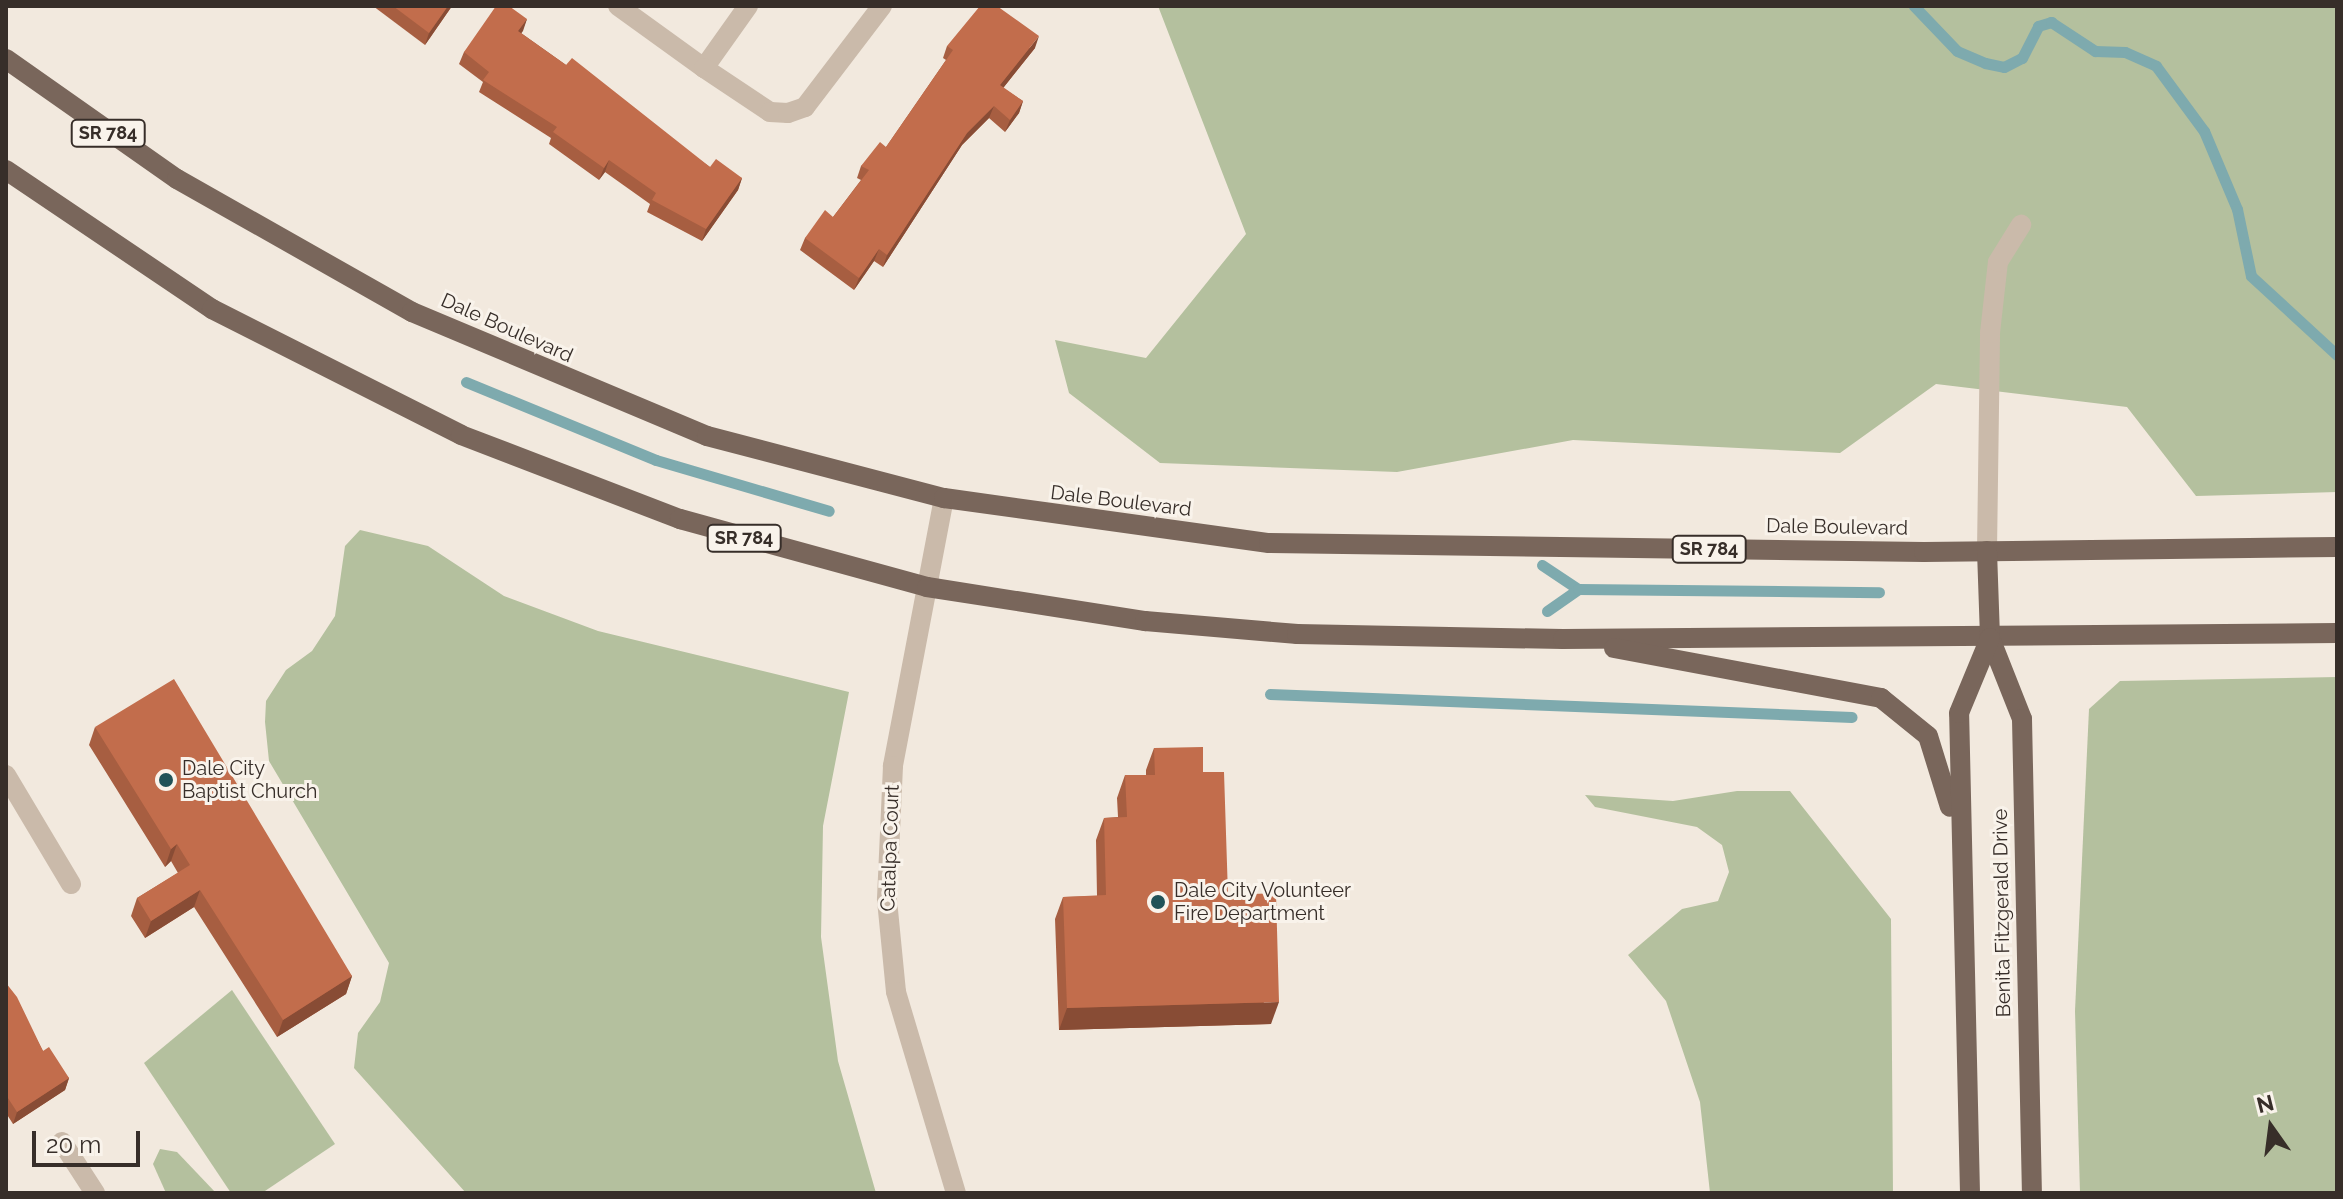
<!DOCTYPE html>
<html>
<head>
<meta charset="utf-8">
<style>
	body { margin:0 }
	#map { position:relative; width:2343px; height:1199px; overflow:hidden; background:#f2e9de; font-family:Raleway,sans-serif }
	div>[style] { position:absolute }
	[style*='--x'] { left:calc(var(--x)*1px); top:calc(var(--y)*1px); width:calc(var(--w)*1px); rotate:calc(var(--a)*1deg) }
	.green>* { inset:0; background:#b4c09e }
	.stream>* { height:11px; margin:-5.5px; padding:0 5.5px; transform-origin:5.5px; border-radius:5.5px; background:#7eaaae }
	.minor>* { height:20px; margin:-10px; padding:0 10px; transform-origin:10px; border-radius:10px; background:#cabaaa }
	.major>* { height:20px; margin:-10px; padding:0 10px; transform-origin:10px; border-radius:10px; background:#79665b }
	.wall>* { inset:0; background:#a75e41 }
	.shaded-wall>* { inset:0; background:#884c35 }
	.building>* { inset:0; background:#c26d4c }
	.dots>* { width:22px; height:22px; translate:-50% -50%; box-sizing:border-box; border:4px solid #f9f3eb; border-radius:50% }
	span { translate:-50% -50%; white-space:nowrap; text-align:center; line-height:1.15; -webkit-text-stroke:6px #f9f3eb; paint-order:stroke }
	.shield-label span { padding:2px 6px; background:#f9f3eb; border:2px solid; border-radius:6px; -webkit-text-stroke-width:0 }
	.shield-label { font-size:18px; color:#372e29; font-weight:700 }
	.street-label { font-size:20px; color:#372e29 }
	.poi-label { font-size:20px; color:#372e29 }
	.left { translate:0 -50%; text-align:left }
	.frame { position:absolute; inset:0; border:8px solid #372e29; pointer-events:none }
	.north { position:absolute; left:2231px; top:1087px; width:80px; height:80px; -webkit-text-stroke:6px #f9f3eb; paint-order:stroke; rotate:346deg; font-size:22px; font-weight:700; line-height:32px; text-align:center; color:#372e29 }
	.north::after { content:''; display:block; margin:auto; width:28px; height:36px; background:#372e29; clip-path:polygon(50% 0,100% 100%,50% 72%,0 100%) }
	.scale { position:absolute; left:32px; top:1131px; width:108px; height:36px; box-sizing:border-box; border:4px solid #372e29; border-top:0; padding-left:10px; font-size:24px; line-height:28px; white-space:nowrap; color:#372e29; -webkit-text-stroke:6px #f9f3eb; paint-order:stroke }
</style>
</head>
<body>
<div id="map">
	<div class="green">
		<div style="clip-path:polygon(1158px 6px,2337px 6px,2337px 492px,2196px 496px,2127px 407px,1936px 384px,1840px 453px,1573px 440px,1397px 472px,1160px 463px,1069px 393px,1055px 340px,1146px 358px,1246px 234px)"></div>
		<div style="clip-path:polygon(360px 530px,428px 546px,504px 596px,598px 631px,849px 692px,823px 826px,821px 937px,838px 1061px,876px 1193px,466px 1193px,354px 1068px,358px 1033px,380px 1002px,389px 963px,269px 761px,265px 722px,266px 701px,286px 670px,312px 651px,335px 616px,345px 546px)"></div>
		<div style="clip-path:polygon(2337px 677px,2337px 1193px,2080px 1193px,2075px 1011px,2089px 709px,2120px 681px)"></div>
		<div style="clip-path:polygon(1737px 791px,1790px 791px,1891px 919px,1893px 1193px,1710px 1193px,1700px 1102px,1666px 1001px,1628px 955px,1682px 909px,1718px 901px,1729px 872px,1722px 845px,1697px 827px,1595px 807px,1585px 795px,1673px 801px)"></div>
		<div style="clip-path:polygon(232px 990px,335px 1144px,262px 1193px,231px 1193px,144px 1063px)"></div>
		<div style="clip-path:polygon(160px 1149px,177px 1152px,216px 1193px,166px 1193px,153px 1164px)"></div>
	</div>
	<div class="stream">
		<div style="--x:1914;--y:6;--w:62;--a:46.3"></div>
		<div style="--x:1957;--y:51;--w:30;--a:23"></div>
		<div style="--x:1985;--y:63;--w:19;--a:12"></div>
		<div style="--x:2004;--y:67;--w:20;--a:-27"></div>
		<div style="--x:2022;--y:58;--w:36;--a:-63"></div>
		<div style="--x:2038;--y:26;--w:14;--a:-17"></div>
		<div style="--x:2051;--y:22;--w:53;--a:33.4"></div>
		<div style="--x:2095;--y:51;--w:30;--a:2"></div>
		<div style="--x:2125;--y:52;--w:34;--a:24"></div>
		<div style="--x:2156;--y:66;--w:81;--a:53.6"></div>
		<div style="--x:2204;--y:131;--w:85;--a:67.1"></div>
		<div style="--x:2237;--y:209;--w:68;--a:78.2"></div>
		<div style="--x:2251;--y:276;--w:117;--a:42.6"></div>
		<div style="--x:466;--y:382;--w:205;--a:22.3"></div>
		<div style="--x:656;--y:460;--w:180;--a:16.4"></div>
		<div style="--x:1542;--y:565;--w:43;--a:33.7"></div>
		<div style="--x:1547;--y:611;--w:38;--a:-35"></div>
		<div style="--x:1578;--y:589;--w:301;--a:0.6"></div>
		<div style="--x:1270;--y:694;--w:582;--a:2.26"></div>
	</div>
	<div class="minor">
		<div style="--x:618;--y:6;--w:106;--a:35.8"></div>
		<div style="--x:748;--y:6;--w:76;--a:125.4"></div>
		<div style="--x:704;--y:68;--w:79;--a:33.7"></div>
		<div style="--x:770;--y:112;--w:18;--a:3"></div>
		<div style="--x:788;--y:113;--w:18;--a:-19"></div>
		<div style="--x:805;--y:107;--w:127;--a:-52.7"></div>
		<div style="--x:944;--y:498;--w:273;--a:100.8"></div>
		<div style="--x:893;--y:766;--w:134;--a:92.6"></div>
		<div style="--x:887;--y:900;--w:92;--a:84.4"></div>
		<div style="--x:896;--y:992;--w:210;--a:73.4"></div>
		<div style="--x:1987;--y:551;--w:218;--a:-89.2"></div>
		<div style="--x:1990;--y:333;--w:71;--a:-83.6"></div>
		<div style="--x:1998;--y:262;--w:44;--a:-58.1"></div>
		<div style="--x:6;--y:775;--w:127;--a:59.2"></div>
		<div style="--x:62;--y:1142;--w:61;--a:57.1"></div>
	</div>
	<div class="major">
		<div style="--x:6;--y:59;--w:209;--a:35.1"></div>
		<div style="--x:177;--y:179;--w:270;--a:29.5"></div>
		<div style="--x:412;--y:312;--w:320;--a:22.8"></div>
		<div style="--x:707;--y:436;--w:245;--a:14.7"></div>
		<div style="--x:944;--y:498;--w:328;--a:7.9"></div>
		<div style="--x:1269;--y:543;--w:655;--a:0.79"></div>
		<div style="--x:1924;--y:552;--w:413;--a:-0.7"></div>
		<div style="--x:6;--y:170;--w:249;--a:34"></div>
		<div style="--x:212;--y:309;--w:279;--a:26.8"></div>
		<div style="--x:461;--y:435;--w:235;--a:21"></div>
		<div style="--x:680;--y:519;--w:256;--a:15.4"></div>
		<div style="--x:927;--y:587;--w:221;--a:8.9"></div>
		<div style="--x:1145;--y:621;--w:153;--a:4.9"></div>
		<div style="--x:1297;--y:634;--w:266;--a:1.1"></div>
		<div style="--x:1563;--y:639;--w:774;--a:-0.44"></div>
		<div style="--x:1987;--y:551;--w:87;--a:88"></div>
		<div style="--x:1990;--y:638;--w:87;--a:68.4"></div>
		<div style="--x:2022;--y:719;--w:474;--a:88.8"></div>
		<div style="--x:1614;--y:648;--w:272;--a:10.6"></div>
		<div style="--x:1881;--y:698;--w:60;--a:39"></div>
		<div style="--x:1928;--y:736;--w:74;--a:72.8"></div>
		<div style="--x:1970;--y:1193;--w:480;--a:-91.3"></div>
		<div style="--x:1959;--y:713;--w:81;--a:-67.5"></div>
	</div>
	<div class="wall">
		<div style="clip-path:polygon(373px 6px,452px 6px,425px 45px)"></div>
		<div style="clip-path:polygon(527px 19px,521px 33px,710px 167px,742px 178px,738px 190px,702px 241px,647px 212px,650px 204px,605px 172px,599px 180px,549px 144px,551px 138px,479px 92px,483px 82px,459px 64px,464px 52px)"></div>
		<div style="clip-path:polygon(947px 46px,1035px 48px,1003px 88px,1023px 101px,1019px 113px,1005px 132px,989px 118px,962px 145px,883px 267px,874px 261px,854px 290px,800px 250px,805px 238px,833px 217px,861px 180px,857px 178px,861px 166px,886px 147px,946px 60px,943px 58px)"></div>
		<div style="clip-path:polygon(95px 727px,352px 976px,346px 994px,277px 1037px,194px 907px,145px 938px,131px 916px,137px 898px,178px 873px,171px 861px,165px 867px,89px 745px)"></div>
		<div style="clip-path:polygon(1154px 748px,1203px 772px,1228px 895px,1271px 1024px,1059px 1030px,1055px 919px,1063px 897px,1097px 896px,1096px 840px,1104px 818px,1118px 817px,1117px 798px,1125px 775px,1146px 775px,1146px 770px)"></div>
		<div style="clip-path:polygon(6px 983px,43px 1051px,69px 1078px,65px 1090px,13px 1124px,6px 1113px)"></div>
	</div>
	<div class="shaded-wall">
		<div style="clip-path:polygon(448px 6px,452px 6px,425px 45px,429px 33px)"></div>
		<div style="clip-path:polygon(527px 19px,523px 31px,514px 43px,518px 31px)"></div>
		<div style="clip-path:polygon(1039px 36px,1035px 48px,996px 97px,1000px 85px)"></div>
		<div style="clip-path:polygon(1023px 101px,1019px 113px,1005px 132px,1010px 120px)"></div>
		<div style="clip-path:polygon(994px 106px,989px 118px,962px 145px,883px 267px,887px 255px,967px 133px)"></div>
		<div style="clip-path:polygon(609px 160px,605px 172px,599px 180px,604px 168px)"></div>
		<div style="clip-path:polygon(742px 178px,738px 190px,702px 241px,706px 229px)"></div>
		<div style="clip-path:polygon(879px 249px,874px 261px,854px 290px,859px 278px)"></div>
		<div style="clip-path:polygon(177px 844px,171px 861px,165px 867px,171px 849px)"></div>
		<div style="clip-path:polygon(200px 890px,194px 907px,145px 938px,151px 921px)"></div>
		<div style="clip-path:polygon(352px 976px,346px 994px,277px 1037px,283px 1020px)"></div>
		<div style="clip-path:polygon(1279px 1002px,1271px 1024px,1059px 1030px,1067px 1008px)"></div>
		<div style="clip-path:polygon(69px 1078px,65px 1090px,13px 1124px,17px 1112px)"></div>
	</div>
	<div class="building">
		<div style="clip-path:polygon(393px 6px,448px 6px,429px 33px)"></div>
		<div style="clip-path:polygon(496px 6px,509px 6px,527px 19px,518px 31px,566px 65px,572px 58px,710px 167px,716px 159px,742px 178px,706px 229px,652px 200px,656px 193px,609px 160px,604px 168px,553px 132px,557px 127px,483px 80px,489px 72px,464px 52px)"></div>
		<div style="clip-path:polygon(980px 6px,997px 6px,1039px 36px,1000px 85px,1023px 101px,1010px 120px,994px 106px,967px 133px,887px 255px,879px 249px,859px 278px,805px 238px,825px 210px,833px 217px,869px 170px,861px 166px,880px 142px,886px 147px,953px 50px,947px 46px)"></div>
		<div style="clip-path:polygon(174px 679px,352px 976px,283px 1020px,200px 890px,151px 921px,137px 898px,190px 865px,177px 844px,171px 849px,95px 727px)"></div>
		<div style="clip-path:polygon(1203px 747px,1203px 772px,1224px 772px,1228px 895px,1276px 893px,1279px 1002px,1067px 1008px,1063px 897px,1106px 895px,1104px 818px,1127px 817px,1125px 775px,1155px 775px,1154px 748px)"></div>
		<div style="clip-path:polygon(6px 983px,17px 997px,43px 1051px,49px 1047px,69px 1078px,17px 1112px,6px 1095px)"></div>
	</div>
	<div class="dots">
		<div style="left:166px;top:780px;background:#205258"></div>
		<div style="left:1158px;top:902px;background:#205258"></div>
	</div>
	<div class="shield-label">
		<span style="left:108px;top:133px">SR 784</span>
		<span style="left:744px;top:538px">SR 784</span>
		<span style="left:1709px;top:549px">SR 784</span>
	</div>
	<div class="street-label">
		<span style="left:507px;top:328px;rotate:24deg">Dale Boulevard</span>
		<span style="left:1121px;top:501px;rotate:7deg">Dale Boulevard</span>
		<span style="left:1837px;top:527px;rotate:1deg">Dale Boulevard</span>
		<span style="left:890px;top:848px;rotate:-88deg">Catalpa Court</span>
		<span style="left:2002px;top:913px;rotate:-91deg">Benita Fitzgerald Drive</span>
	</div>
	<div class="poi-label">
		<span class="left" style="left:182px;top:780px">Dale City<br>Baptist Church</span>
		<span class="left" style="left:1174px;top:902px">Dale City Volunteer<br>Fire Department</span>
	</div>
	<div class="frame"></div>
	<div class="north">N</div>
	<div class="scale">20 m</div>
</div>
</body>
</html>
